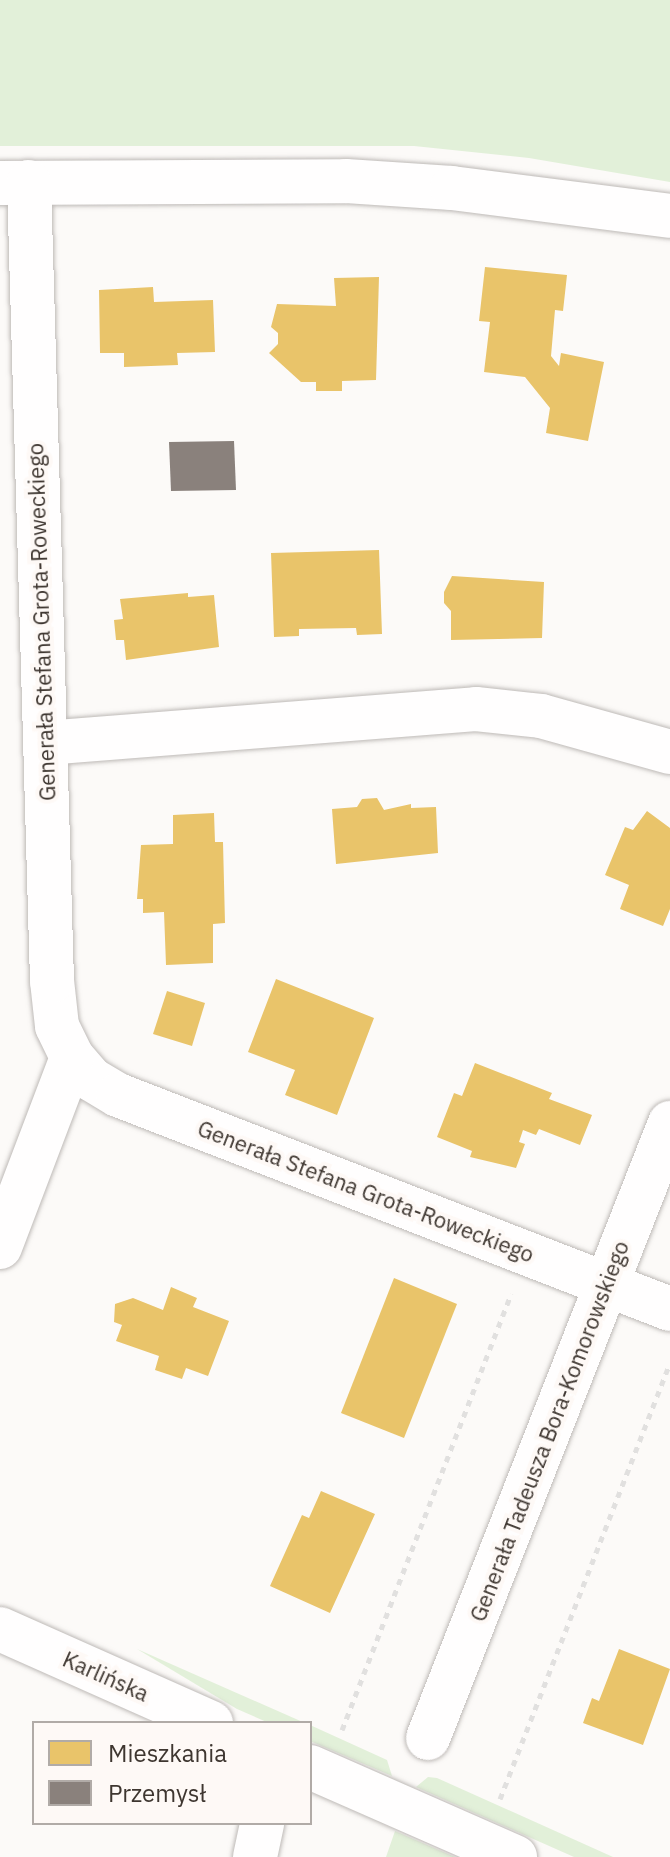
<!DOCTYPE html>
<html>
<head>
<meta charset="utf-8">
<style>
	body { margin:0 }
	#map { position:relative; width:670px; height:1857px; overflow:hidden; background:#fcfaf8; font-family:"IBM Plex Sans",sans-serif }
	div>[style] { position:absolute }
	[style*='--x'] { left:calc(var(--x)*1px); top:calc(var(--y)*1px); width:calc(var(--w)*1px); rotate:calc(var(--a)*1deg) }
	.green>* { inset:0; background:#e2f0d9 }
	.homes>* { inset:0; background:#e9c46a }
	.industry>* { inset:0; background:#8a817c }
	.path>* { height:5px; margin-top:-2.5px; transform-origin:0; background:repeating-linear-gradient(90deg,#e1e0df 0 6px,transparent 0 12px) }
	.roads { filter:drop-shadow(0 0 2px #bebab7) drop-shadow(0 0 2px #bebab7) }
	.street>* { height:44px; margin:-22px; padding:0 22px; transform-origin:22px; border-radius:22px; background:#fffefe }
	span { translate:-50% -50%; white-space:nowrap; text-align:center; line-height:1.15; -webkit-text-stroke:8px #fef9f6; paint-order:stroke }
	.street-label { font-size:22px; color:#3e3630 }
	.legend { position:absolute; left:32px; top:1721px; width:280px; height:104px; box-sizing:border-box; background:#fef9f6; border:2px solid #b1aba7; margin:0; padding:10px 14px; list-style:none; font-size:24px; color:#3e3630 }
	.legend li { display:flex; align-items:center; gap:16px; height:40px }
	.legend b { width:40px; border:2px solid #b1aba7 }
</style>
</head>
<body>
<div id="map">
	<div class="green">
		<div style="clip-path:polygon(0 0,670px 0,670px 182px,529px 158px,414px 146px,0 146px)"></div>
		<div style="clip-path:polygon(137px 1649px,305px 1723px,269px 1723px,237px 1709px)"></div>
		<div style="clip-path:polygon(310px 1725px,387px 1760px,392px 1776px,310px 1741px)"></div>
		<div style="clip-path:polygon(428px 1777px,437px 1778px,613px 1857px,574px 1857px,416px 1787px)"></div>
		<div style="clip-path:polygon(395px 1831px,455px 1857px,386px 1857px)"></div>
	</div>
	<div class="homes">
		<div style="clip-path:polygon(485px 267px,567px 275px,563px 311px,555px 310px,551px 356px,559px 366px,561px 353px,604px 362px,588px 441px,546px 433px,550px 408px,525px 377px,484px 372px,490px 322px,479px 321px)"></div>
		<div style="clip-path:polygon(379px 277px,376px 380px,342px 381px,342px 391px,316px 391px,316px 382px,301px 382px,269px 353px,278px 344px,278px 333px,271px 327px,277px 304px,336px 306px,334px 278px)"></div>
		<div style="clip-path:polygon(153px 287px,154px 302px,213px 300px,215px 352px,177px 353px,178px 365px,124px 367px,124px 353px,100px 353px,99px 290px)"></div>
		<div style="clip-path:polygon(379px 550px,382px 634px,357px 635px,356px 628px,299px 629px,299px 636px,274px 637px,271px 553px)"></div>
		<div style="clip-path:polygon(452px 576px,544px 582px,542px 638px,451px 640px,451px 611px,444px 603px,444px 592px)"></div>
		<div style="clip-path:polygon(188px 593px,188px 597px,214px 595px,219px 647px,126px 660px,124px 640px,116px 640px,114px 620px,123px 619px,120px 599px)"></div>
		<div style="clip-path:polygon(377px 798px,384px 810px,411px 804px,411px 808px,436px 807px,438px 853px,336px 864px,332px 809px,357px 807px,362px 799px)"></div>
		<div style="clip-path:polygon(647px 811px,670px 828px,670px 909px,663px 926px,620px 909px,629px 885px,605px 875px,625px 827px,633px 830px)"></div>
		<div style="clip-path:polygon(214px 813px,215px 842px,223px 842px,225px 923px,213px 924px,213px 963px,166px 965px,164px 912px,143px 913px,143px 899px,137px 899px,141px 845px,173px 844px,173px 815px)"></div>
		<div style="clip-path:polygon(276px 979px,374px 1018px,337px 1115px,285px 1095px,295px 1070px,248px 1052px)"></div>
		<div style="clip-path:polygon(167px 991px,205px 1003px,192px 1046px,153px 1034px)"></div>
		<div style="clip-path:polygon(475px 1063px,552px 1093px,549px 1099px,592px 1115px,580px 1145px,539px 1129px,536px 1135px,523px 1130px,519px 1142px,525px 1144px,516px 1168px,470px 1157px,472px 1151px,437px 1137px,454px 1093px,462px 1096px)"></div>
		<div style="clip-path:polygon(394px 1278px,457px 1304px,404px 1438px,341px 1413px)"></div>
		<div style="clip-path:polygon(171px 1287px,197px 1298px,193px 1307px,229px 1321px,208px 1376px,186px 1368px,182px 1379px,155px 1370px,159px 1356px,116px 1341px,122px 1325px,114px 1322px,115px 1304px,133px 1298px,163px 1310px)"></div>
		<div style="clip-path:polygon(321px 1491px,375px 1514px,330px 1613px,270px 1586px,302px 1515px,309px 1518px)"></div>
		<div style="clip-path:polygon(619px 1649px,670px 1669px,643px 1745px,583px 1723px,592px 1698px,599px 1701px)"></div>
	</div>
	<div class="industry">
		<div style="clip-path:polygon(234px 441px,236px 490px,171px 491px,169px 442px)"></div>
	</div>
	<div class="path">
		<div style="--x:342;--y:1730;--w:468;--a:-68.8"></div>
		<div style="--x:500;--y:1799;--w:467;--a:-68.7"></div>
	</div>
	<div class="roads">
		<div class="street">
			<div style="--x:0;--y:183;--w:346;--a:-0.3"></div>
			<div style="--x:346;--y:181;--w:106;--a:3.8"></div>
			<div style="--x:452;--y:188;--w:220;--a:7.3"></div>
			<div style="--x:45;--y:743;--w:432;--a:-4.5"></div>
			<div style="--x:476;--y:709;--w:65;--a:6.1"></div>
			<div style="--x:541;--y:716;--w:134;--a:15.6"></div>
			<div style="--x:72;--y:1057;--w:29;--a:49"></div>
			<div style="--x:91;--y:1079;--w:31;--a:31"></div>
			<div style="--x:118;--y:1095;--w:592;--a:21.19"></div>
			<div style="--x:0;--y:1247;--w:203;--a:-69.2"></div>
			<div style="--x:72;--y:1057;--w:34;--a:-116"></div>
			<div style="--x:57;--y:1026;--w:45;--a:-96.3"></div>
			<div style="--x:52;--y:981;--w:799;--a:-91.65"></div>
			<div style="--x:0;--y:1629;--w:231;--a:24"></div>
			<div style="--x:428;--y:1738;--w:661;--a:-68.52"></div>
			<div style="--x:310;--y:1767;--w:224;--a:23.7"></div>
			<div style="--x:255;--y:1857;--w:35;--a:-78"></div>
		</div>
	</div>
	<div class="street-label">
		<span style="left:41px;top:622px;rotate:-92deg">Generała Stefana Grota-Roweckiego</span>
		<span style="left:366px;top:1191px;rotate:21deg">Generała Stefana Grota-Roweckiego</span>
		<span style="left:549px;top:1431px;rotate:-69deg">Generała Tadeusza Bora-Komorowskiego</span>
		<span style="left:106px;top:1676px;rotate:24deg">Karlińska</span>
	</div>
	<ul class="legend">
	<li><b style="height:22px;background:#e9c46a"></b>Mieszkania</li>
	<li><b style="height:22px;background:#8a817c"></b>Przemysł</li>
	</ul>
</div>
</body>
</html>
